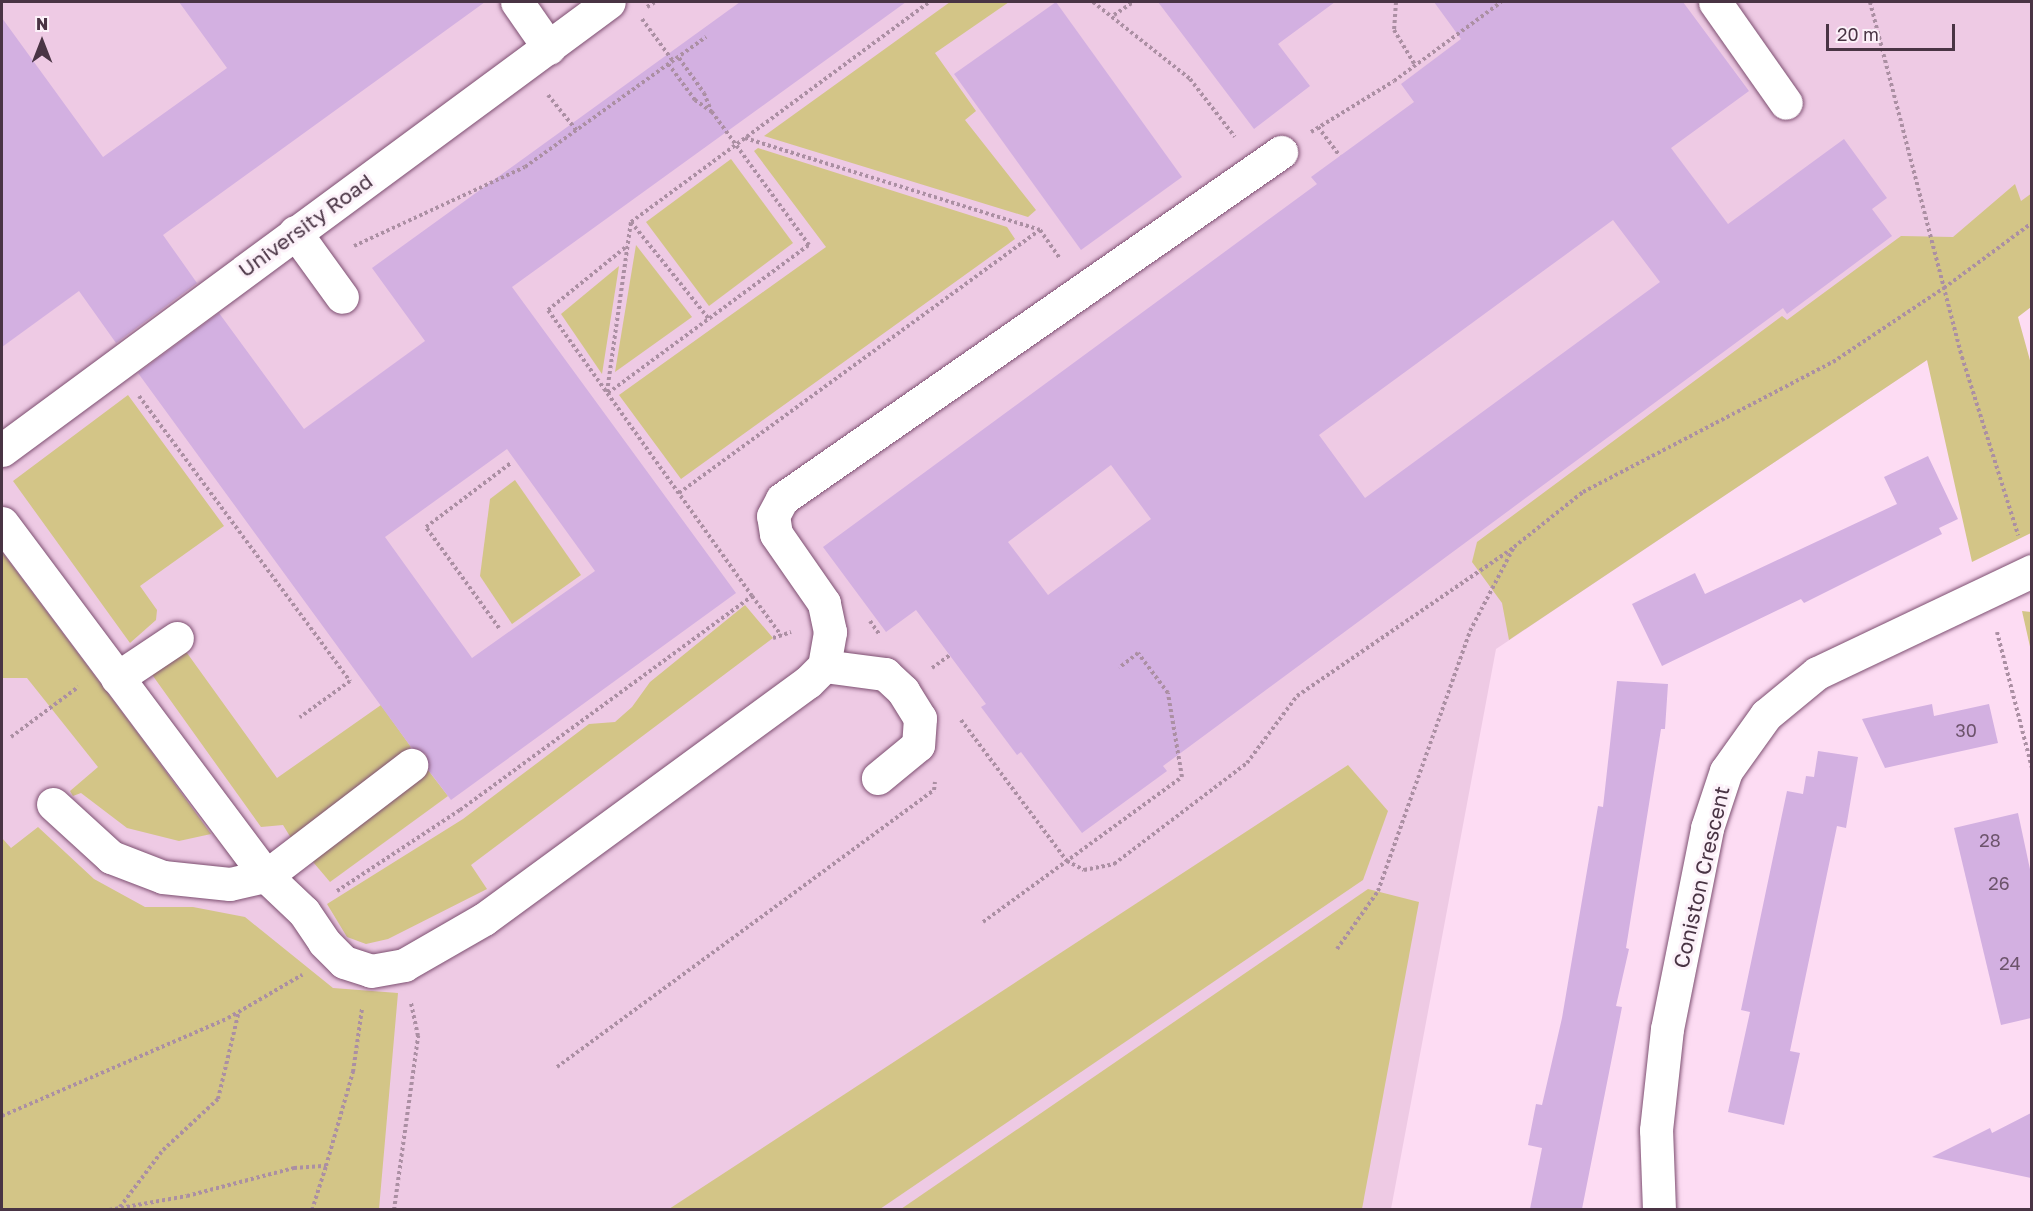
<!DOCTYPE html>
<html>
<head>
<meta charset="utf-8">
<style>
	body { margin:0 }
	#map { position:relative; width:2033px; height:1211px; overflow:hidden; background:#fddcf3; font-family:"Golos Text",sans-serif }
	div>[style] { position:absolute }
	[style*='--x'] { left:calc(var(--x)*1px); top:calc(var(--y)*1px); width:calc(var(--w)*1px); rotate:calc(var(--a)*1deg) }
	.built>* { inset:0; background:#eecae4 }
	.green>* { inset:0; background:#d3c587 }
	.building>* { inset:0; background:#d3b0e1 }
	.path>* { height:4px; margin-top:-2px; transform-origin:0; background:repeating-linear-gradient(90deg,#ab8fa3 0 3px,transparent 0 6px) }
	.roads { filter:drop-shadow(0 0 2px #7d4f71) drop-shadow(0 0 2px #7d4f71) }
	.minor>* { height:33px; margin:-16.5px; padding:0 16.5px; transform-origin:16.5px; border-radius:16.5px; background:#fff }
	span { translate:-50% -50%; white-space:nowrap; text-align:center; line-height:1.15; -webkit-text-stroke:6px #fcf1f9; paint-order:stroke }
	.number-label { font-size:18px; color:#6c536b }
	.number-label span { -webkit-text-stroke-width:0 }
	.street-label { font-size:21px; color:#493444 }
	.frame { position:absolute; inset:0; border:3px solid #493444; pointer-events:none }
	.north { position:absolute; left:12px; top:12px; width:60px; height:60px; -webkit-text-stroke:4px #fcf1f9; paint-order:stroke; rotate:0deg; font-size:16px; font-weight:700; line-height:24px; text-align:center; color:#493444 }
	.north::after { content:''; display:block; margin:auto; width:21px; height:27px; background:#493444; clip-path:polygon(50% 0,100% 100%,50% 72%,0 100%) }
	.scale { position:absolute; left:1826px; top:24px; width:129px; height:27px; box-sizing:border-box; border:3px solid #493444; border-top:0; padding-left:8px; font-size:18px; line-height:21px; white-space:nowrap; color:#493444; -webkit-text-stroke:4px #fcf1f9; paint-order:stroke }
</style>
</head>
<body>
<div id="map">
	<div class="built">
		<div style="clip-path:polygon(2px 2px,2031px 2px,2031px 307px,1927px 360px,1496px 649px,1391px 1209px,2px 1210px)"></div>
	</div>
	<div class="green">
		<div style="clip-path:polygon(950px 2px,1009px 2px,935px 53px,976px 111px,965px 120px,1036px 210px,1028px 217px,764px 136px)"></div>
		<div style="clip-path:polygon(758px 148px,1007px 227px,1015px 239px,681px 479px,619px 395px,826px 247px,754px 151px)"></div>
		<div style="clip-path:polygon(731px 159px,793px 243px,709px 306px,646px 222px)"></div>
		<div style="clip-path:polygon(2015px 184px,2021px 201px,2032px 193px,2031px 307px,2018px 317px,2031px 364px,2031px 533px,1972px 562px,1927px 360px,1509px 640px,1502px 603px,1472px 562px,1477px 542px,1782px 316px,1787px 320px,1901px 236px,1953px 237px)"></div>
		<div style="clip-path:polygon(636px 245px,692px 317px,615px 372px)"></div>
		<div style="clip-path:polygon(619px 266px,602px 374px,561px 314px)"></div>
		<div style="clip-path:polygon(128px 395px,224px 526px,140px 586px,157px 610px,156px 620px,130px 643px,13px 481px)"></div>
		<div style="clip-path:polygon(515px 480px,581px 575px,512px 624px,480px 576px,490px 499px)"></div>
		<div style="clip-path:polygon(2px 552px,148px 747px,211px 834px,179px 841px,127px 828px,81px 793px,73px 796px,70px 791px,98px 767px,27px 678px,2px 678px)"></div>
		<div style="clip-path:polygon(745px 605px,773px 638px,471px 865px,487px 889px,388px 939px,366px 944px,347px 937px,327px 904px,463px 819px,589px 724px,615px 722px,632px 707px,650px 682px)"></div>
		<div style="clip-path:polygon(2022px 611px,2031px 612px,2031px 651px)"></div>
		<div style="clip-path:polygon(182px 646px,277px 778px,381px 705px,411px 747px,291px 838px,283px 825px,261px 827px,148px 669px)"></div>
		<div style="clip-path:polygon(1348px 765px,1388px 811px,1363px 880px,880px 1209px,669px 1209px)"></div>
		<div style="clip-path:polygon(428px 770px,448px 796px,330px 882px,308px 856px)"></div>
		<div style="clip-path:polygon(38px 827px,94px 879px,145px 907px,193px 907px,245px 917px,333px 988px,398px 993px,379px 1209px,2px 1209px,2px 838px,11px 848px)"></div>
		<div style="clip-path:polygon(1368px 889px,1419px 902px,1362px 1209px,901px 1209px)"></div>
	</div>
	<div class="building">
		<div style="clip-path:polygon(179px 2px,485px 2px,163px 235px,197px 283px,116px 343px,79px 291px,2px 347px,2px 18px,103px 157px,227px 68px)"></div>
		<div style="clip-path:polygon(evenodd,740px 2px,906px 2px,512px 287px,736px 593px,451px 800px,429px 771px,426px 754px,411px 747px,138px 373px,219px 313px,304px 429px,425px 341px,372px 268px,740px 2px,507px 449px,595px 571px,472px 658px,385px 537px,507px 449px)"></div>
		<div style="clip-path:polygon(1056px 2px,1182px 177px,1081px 250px,954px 74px)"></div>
		<div style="clip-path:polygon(1158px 2px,1335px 2px,1278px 44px,1310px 86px,1254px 129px)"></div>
		<div style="clip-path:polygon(evenodd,1434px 2px,1683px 2px,1749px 91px,1671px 148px,1728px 224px,1844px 139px,1887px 198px,1872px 209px,1892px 236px,1787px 314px,1783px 308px,1163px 766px,1167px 771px,1082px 833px,1021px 752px,1017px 755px,981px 707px,986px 704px,916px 610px,886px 632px,823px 547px,1317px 184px,1311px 177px,1414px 102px,1401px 84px,1461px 39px,1434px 2px,1613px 220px,1660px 282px,1365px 498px,1319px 435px,1613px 220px,1434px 2px,1111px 465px,1151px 519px,1048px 595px,1008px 542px,1111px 465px)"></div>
		<div style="clip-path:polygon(1928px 456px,1958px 519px,1939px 528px,1942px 534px,1804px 603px,1801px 599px,1662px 666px,1632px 604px,1695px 573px,1705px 594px,1897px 504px,1884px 477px)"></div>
		<div style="clip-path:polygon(1617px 681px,1668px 684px,1665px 729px,1661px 729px,1626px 948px,1629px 949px,1616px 1006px,1622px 1007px,1582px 1209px,1530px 1209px,1542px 1148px,1528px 1145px,1536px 1104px,1542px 1105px,1562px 1018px,1598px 806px,1603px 807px)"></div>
		<div style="clip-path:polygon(1932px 704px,1934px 716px,1989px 704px,1998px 743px,1885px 768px,1862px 719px)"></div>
		<div style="clip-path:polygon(1818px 751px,1858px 757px,1846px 828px,1837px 826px,1790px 1051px,1800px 1053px,1784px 1125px,1728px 1112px,1750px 1012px,1741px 1010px,1787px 791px,1803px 794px,1806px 776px,1814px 777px)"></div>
		<div style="clip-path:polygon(2018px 813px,2031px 874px,2031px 1018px,2001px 1025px,1954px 828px)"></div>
		<div style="clip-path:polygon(2031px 1113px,2031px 1178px,1932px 1157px,1990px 1128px,1992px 1133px)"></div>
	</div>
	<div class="path">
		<div style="--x:1093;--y:2;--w:124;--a:38.4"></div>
		<div style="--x:1190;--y:79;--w:73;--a:52.2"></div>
		<div style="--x:1396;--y:2;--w:28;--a:94"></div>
		<div style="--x:1394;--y:30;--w:41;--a:59"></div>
		<div style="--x:1870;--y:2;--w:367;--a:75.5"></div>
		<div style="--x:1962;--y:357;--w:187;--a:72.5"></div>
		<div style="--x:647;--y:7;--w:9;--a:-32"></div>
		<div style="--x:1114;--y:15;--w:23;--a:-34"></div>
		<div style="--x:642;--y:19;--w:52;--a:53.6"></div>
		<div style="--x:679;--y:58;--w:43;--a:54.5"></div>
		<div style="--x:704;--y:93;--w:18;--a:68"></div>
		<div style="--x:548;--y:95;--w:46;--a:51.1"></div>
		<div style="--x:1318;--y:127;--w:36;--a:53"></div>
		<div style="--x:1311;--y:132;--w:97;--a:-31.6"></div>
		<div style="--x:1394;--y:81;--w:133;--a:-36.4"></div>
		<div style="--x:745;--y:138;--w:309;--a:17.3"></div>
		<div style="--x:631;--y:222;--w:124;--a:51.2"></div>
		<div style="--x:354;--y:246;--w:188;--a:-24.8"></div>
		<div style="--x:525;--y:167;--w:223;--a:-35.7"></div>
		<div style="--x:607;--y:392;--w:172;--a:-82"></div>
		<div style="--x:631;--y:222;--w:370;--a:-36.4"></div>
		<div style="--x:608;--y:393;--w:250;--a:-36.4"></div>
		<div style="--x:809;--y:245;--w:165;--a:-126.1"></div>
		<div style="--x:712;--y:112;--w:21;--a:-145"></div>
		<div style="--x:695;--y:100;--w:44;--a:-126.6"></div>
		<div style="--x:139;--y:396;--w:355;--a:53.5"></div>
		<div style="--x:350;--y:681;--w:62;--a:144.2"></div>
		<div style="--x:679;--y:493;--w:447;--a:-36.1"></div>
		<div style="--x:1040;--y:230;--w:35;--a:55"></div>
		<div style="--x:752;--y:596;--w:49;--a:53.4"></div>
		<div style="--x:870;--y:621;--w:16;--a:55"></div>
		<div style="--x:499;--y:628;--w:125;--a:-125.9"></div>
		<div style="--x:426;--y:527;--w:106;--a:-37"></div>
		<div style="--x:1997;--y:632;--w:140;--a:75.6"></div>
		<div style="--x:773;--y:638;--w:19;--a:-18"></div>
		<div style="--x:932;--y:668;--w:22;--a:-36"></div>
		<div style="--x:961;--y:720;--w:176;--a:53.1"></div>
		<div style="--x:1067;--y:861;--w:19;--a:28"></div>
		<div style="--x:1084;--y:870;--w:31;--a:-11"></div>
		<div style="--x:1114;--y:864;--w:167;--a:-37.2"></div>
		<div style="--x:1247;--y:763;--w:84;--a:-53.3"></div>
		<div style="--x:1297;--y:696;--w:262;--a:-34.4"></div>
		<div style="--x:11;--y:737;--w:84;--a:-36.7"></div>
		<div style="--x:337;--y:891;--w:147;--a:-33.4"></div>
		<div style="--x:460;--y:810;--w:362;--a:-36.2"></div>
		<div style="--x:752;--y:596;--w:351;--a:-125.5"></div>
		<div style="--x:548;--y:310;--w:102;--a:-39"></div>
		<div style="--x:983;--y:922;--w:246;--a:-36.1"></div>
		<div style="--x:1182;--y:777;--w:85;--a:-99.5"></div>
		<div style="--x:1168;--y:693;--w:50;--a:-126.9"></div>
		<div style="--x:1138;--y:653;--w:24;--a:142"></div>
		<div style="--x:1337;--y:949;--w:71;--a:-54.7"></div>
		<div style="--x:1378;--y:891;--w:276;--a:-70.5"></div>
		<div style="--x:1470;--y:631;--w:95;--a:-62.4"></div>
		<div style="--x:1514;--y:547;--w:88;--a:-38.6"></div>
		<div style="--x:1583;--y:492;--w:282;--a:-27.5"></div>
		<div style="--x:1833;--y:362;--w:133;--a:-33.7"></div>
		<div style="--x:1944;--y:288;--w:109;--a:-36.5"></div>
		<div style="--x:557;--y:1067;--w:468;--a:-36.3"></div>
		<div style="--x:934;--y:790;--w:8;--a:-83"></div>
		<div style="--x:2;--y:1116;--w:246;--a:-23.4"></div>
		<div style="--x:228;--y:1018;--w:86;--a:-30.2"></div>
		<div style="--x:120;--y:1207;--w:71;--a:-53"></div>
		<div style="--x:163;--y:1150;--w:75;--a:-42.8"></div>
		<div style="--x:218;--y:1099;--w:90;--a:-76.6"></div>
		<div style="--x:109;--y:1210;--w:79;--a:-10.2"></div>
		<div style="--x:187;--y:1196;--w:111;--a:-14.7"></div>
		<div style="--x:294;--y:1168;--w:32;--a:-4"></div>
		<div style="--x:326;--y:1166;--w:98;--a:-74"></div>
		<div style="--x:353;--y:1072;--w:64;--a:-81.9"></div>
		<div style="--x:312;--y:1210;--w:46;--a:-72.3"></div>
		<div style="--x:394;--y:1210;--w:176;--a:-82.1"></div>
		<div style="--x:418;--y:1036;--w:35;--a:-102"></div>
	</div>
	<div class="roads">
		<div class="minor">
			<div style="--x:517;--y:2;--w:56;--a:55.2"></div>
			<div style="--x:1715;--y:2;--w:123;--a:54.9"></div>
			<div style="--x:295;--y:232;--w:80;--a:54.1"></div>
			<div style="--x:2;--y:450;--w:754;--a:-36.43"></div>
			<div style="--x:2;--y:523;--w:441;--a:53.2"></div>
			<div style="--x:266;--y:876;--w:52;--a:43.5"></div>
			<div style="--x:304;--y:912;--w:36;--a:56"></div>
			<div style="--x:324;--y:942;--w:28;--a:45"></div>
			<div style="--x:344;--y:962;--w:28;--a:18"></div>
			<div style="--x:371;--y:971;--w:34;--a:-10"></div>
			<div style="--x:404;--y:965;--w:92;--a:-29.9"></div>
			<div style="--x:484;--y:919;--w:401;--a:-36.2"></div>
			<div style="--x:808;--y:682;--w:23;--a:-45"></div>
			<div style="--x:824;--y:666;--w:35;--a:-80"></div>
			<div style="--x:830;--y:632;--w:30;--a:-102"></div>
			<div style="--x:824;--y:603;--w:84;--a:-124.8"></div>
			<div style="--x:776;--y:534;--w:18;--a:-99"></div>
			<div style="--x:773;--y:516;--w:19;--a:-62"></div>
			<div style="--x:782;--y:499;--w:608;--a:-34.81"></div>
			<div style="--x:824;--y:666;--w:62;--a:7.5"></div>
			<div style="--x:885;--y:674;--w:25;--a:43"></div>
			<div style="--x:903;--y:691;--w:32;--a:58"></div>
			<div style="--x:920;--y:718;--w:27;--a:94"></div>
			<div style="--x:918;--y:745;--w:52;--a:140.5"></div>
			<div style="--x:117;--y:678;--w:72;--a:-33.7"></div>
			<div style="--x:53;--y:804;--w:79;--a:42.4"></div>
			<div style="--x:111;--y:857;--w:56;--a:21"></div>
			<div style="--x:163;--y:877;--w:67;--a:6"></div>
			<div style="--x:230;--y:884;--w:37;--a:-13"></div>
			<div style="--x:266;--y:876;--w:183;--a:-37.4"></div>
			<div style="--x:1659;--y:1210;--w:80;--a:-92.1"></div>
			<div style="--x:1656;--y:1130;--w:102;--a:-83.8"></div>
			<div style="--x:1667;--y:1029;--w:205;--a:-78.7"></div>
			<div style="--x:1707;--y:828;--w:60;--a:-71.6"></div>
			<div style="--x:1726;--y:771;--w:69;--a:-54.5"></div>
			<div style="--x:1766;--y:715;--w:66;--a:-39.5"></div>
			<div style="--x:1817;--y:673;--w:238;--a:-25.4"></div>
		</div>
	</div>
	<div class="number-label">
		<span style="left:1966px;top:730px">30</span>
		<span style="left:1990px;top:840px">28</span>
		<span style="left:1999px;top:883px">26</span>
		<span style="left:2010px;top:963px">24</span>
	</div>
	<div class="street-label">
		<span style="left:305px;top:225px;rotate:-36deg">University Road</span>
		<span style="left:1701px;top:877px;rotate:-77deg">Coniston Crescent</span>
	</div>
	<div class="frame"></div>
	<div class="north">N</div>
	<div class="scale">20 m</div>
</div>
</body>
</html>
